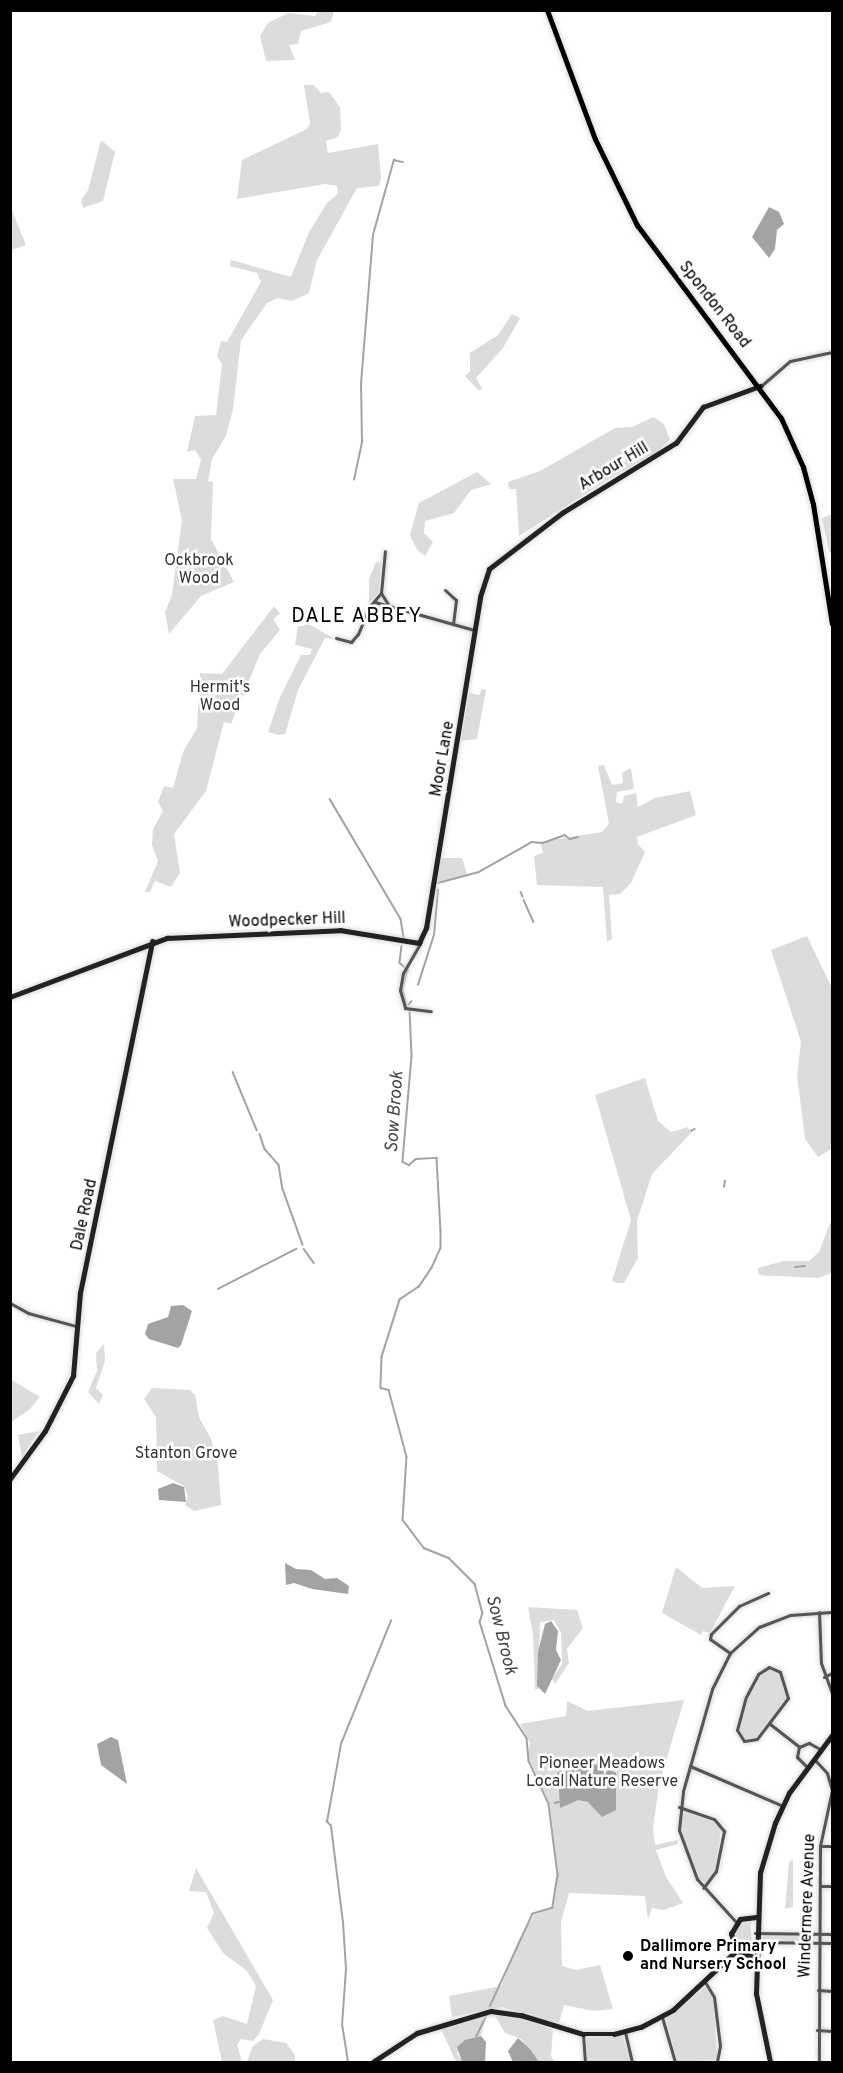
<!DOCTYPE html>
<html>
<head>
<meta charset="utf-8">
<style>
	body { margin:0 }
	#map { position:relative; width:843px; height:2073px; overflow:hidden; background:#fff; font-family:Overpass,sans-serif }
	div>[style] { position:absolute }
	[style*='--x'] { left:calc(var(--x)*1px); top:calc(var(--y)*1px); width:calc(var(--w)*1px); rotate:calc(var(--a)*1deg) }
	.green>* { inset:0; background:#dcdcdc }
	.water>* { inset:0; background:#a3a3a3 }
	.stream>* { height:1.5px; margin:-0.75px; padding:0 0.75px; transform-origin:0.75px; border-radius:0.75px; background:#a3a3a3 }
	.roads { filter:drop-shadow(0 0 2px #dbdbdb) drop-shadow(0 0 2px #dbdbdb) }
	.street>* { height:3px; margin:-1.5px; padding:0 1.5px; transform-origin:1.5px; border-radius:1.5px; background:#555 }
	.secondary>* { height:4.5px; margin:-2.25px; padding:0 2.25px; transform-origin:2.25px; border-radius:2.25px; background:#222 }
	.primary>* { height:5px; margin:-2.5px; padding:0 2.5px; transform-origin:2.5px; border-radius:2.5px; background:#000 }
	.dots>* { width:16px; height:16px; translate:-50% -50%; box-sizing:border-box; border:3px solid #fff; border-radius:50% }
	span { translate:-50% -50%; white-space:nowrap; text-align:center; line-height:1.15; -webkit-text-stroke:5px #fff; paint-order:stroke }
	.street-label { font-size:16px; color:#000 }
	.park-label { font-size:16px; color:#333 }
	.poi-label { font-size:16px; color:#000; font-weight:700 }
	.left { translate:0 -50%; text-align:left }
	.water-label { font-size:18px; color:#444; font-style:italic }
	.quarter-label { font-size:20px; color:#000; letter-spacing:1.5px }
	.frame { position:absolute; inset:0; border:12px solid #000; pointer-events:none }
</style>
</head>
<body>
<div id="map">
	<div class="green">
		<div style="clip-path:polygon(319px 11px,334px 11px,331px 22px,301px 31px,298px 44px,289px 45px,295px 60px,266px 61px,260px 36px,268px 23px,288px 13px,315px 16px)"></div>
		<div style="clip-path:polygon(304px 85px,314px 85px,321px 93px,329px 92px,340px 107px,341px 129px,338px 137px,326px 141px,328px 153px,378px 144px,381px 178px,379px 186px,357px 188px,317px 260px,309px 293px,292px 301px,278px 298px,267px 303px,241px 340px,233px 409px,226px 436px,212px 459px,208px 481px,213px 482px,211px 539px,234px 582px,201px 596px,169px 634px,165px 612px,172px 595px,182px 520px,173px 479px,196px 479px,201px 460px,195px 450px,187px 452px,195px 416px,216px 415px,222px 364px,217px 356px,221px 341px,227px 342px,261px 282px,257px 273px,230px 266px,231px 260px,291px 277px,309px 232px,327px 203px,338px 194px,337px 186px,325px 184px,237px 199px,242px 160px,307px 129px,310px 123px)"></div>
		<div style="clip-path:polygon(101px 140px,115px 152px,103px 201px,83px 208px,81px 200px,88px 190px)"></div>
		<div style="clip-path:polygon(11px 208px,26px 245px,11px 250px,10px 250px)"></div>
		<div style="clip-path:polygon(512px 314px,520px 318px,503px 348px,476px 378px,482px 388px,479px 391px,465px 376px,470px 371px,470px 353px,498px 335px)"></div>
		<div style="clip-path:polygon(653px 417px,664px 424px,670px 440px,653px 455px,615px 475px,519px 536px,516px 489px,509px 489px,508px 482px,540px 471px,615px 428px,632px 427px)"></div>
		<div style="clip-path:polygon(477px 472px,491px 484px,471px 490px,454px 513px,425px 521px,424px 533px,433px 542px,425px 556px,417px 550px,410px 535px,419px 503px)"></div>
		<div style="clip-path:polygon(832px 514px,832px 552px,829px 552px,822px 518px)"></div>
		<div style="clip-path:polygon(376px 562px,381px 563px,379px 592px,369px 603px,369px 579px)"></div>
		<div style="clip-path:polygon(274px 606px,280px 614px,273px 619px,280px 630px,260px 654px,231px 724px,224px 722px,206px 791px,174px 834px,180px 873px,171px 887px,155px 881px,150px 892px,145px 892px,158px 861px,152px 845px,153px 829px,163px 811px,158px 802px,164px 786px,173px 788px,183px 752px,197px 728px,200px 673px,222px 674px)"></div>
		<div style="clip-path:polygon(305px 622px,335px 639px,325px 638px,298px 690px,285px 734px,278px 735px,268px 732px,280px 697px,301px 655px,310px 655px,312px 649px,295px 645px,298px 626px,304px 626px)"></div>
		<div style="clip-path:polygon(481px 689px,486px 690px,477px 739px,461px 741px,469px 693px,480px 695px)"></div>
		<div style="clip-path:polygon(604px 765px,612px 785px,623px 783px,622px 773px,631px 768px,634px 789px,617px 792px,616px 802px,622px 804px,624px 796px,636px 793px,638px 807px,655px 798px,690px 791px,696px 815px,637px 837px,638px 844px,645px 852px,631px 883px,620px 894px,609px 895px,612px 939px,607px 942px,603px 887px,537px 885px,534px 856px,543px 853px,541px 844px,532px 843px,602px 832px,609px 824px,598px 766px)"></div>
		<div style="clip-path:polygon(440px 858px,462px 858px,467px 874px,436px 883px)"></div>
		<div style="clip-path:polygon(807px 936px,832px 988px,832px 1149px,818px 1157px,805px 1139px,797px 1075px,801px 1042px,771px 950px)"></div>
		<div style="clip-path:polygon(645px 1078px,658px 1121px,671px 1132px,688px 1127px,691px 1133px,652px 1174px,637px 1221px,638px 1258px,624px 1283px,618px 1283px,612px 1281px,631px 1220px,595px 1095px)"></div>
		<div style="clip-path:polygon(832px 1218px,832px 1273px,818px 1278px,759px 1275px,758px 1268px,783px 1261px,809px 1261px,819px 1252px)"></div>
		<div style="clip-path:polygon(104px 1344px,105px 1361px,96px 1388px,103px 1395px,99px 1404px,88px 1392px,97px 1371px,96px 1353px)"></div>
		<div style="clip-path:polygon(10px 1379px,40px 1397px,29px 1410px,11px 1422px)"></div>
		<div style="clip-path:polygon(152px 1388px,190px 1390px,195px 1395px,199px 1417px,211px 1439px,218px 1465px,221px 1505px,194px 1511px,185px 1505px,188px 1496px,184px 1486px,157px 1471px,156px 1417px,144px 1399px)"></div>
		<div style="clip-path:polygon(39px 1431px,22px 1457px,18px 1435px)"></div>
		<div style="clip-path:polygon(676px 1567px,702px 1588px,735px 1586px,710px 1633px,703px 1631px,701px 1635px,662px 1613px)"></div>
		<div style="clip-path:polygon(528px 1607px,577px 1610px,583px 1628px,567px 1649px,569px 1663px,555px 1684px,552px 1679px,562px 1664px,561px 1633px,554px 1620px,540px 1622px,538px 1689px,535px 1689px,533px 1635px)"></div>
		<div style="clip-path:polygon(767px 1668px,779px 1673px,787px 1698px,758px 1737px,745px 1739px,739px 1728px,749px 1693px,759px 1674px)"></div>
		<div style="clip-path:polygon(684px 1700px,659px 1785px,653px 1829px,655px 1845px,677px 1840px,678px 1844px,656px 1850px,666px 1877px,683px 1903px,664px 1910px,652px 1908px,648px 1920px,645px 1896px,569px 1893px,561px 1922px,562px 1966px,576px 1970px,600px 1965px,613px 2009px,594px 2011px,564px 2005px,558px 2026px,502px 2007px,452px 2017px,449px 1996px,501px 1986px,518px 1941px,534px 1915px,553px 1908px,558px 1875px,550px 1805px,528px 1756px,530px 1743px,520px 1724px,566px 1716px,567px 1701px,588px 1711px)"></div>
		<div style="clip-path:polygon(685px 1811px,706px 1816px,721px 1828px,715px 1872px,706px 1882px,698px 1879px,685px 1851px,680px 1818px)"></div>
		<div style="clip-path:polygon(793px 1860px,793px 1907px,785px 1909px,789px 1862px)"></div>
		<div style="clip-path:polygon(196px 1868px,273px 2000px,259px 2034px,253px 2041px,241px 2039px,237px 2045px,242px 2062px,222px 2062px,213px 2020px,223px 2016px,247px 2024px,256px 1986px,247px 1971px,223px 1953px,207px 1928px,214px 1913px,206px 1892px,189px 1891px)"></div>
		<div style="clip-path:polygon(750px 1919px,753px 1951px,749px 1955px,741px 1954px,733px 1944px,732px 1935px,741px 1920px)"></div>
		<div style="clip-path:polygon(762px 1934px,813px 1935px,815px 1937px,813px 1941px,762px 1940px)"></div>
		<div style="clip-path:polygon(705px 1987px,713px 1998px,717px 2060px,677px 2062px,666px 2018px)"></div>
		<div style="clip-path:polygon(494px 2014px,518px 2016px,553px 2030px,551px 2056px,555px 2062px,539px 2062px,521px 2039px,505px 2033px)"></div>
		<div style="clip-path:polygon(486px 2015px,481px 2036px,472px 2038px,457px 2053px,462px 2062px,456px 2062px,440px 2027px)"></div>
		<div style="clip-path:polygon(622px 2035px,631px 2062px,587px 2062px,586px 2038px)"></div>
		<div style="clip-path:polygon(263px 2039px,286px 2043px,295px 2055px,295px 2062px,247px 2062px,253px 2046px)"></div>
	</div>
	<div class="water">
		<div style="clip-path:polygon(769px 207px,779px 212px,784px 224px,777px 230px,775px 249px,769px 258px,752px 237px)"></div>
		<div style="clip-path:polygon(183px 1305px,192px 1311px,181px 1345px,178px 1348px,149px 1339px,145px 1334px,148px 1324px,168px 1317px,171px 1306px)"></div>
		<div style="clip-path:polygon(173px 1483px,184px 1487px,186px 1502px,159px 1500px,158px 1489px)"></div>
		<div style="clip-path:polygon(285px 1563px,296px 1569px,311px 1570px,325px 1579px,337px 1578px,349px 1586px,348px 1594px,312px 1589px,294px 1583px,286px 1585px)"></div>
		<div style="clip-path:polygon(551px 1621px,558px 1631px,556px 1650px,561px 1660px,545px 1694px,537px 1686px,538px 1652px,545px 1624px)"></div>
		<div style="clip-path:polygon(111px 1737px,118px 1740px,127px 1784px,101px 1765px,97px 1744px)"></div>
		<div style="clip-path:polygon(595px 1763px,616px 1773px,616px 1810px,602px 1817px,588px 1802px,578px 1800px,560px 1808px,558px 1772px)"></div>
		<div style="clip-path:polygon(481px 2036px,486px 2042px,485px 2062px,462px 2062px,457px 2047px,465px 2040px)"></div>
		<div style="clip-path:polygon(518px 2038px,530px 2049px,539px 2062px,513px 2062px,508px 2051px)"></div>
	</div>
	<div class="stream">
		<div style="--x:354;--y:480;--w:40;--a:-78"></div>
		<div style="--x:362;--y:441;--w:57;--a:-91"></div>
		<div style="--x:361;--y:384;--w:149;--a:-85.4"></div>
		<div style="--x:373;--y:235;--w:78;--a:-74.4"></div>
		<div style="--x:394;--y:160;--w:9;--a:13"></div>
		<div style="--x:330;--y:799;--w:139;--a:59.4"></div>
		<div style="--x:401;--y:919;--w:20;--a:81"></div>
		<div style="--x:438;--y:883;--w:42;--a:-15"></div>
		<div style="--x:479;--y:872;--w:61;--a:-29.5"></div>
		<div style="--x:532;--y:842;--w:11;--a:5"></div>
		<div style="--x:543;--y:843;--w:23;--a:-20"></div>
		<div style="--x:565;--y:835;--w:6;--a:39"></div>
		<div style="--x:570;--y:839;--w:8;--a:-14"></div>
		<div style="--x:521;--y:892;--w:5;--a:68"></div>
		<div style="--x:524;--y:900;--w:24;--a:66"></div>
		<div style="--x:402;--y:946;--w:17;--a:97"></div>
		<div style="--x:400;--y:963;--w:11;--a:41"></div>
		<div style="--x:408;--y:970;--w:20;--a:105"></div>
		<div style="--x:403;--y:989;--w:17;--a:77"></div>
		<div style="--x:407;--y:1006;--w:6;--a:-45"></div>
		<div style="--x:418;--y:985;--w:52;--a:-72.3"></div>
		<div style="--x:434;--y:935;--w:45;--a:-84.9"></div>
		<div style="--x:410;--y:1010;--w:46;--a:87.5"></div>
		<div style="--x:412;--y:1056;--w:106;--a:94.9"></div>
		<div style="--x:403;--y:1162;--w:7;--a:27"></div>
		<div style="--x:409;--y:1165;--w:9;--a:-41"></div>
		<div style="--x:416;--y:1159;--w:21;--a:-3"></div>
		<div style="--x:437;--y:1158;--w:73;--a:86.9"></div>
		<div style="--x:441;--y:1231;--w:17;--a:90"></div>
		<div style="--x:441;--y:1248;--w:22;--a:114"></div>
		<div style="--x:432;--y:1268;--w:23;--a:124"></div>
		<div style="--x:419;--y:1287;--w:23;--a:146"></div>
		<div style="--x:400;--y:1300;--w:60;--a:107.5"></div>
		<div style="--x:382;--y:1357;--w:31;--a:92"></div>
		<div style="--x:381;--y:1388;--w:8;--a:14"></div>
		<div style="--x:389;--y:1390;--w:69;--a:75"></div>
		<div style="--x:407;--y:1457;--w:63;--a:93.6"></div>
		<div style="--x:403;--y:1520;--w:35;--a:53"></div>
		<div style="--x:424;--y:1548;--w:27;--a:22"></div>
		<div style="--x:449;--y:1558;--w:37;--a:45"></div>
		<div style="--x:475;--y:1584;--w:30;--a:75"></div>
		<div style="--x:483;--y:1613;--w:9;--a:108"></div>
		<div style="--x:480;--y:1622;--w:88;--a:72.8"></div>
		<div style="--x:506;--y:1706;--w:38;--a:57"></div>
		<div style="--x:527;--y:1738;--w:23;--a:85"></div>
		<div style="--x:529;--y:1761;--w:47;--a:65.1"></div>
		<div style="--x:549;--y:1804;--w:72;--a:82.8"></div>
		<div style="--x:558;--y:1875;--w:33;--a:99"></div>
		<div style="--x:553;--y:1908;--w:21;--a:163"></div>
		<div style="--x:533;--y:1914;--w:102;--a:114.8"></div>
		<div style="--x:233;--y:1072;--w:63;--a:67.5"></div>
		<div style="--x:691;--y:1131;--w:4;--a:-27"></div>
		<div style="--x:260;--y:1134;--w:16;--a:72"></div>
		<div style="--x:265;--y:1149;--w:21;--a:49"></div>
		<div style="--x:279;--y:1165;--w:24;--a:81"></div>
		<div style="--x:283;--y:1189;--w:59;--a:70.3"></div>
		<div style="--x:724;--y:1187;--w:6;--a:-81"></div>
		<div style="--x:304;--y:1249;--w:17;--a:54"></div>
		<div style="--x:795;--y:1267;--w:10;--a:-6"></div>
		<div style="--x:218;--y:1289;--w:88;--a:-27.1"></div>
		<div style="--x:555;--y:1803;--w:4;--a:-14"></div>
		<div style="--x:476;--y:2037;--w:25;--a:-64"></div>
		<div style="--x:348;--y:2062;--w:36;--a:-99"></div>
		<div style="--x:342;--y:2026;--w:57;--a:-86"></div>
		<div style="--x:346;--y:1969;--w:46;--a:-93.7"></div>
		<div style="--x:343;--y:1923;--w:98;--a:-97.1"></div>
		<div style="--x:331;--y:1826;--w:6;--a:-135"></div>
		<div style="--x:327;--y:1822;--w:79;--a:-79.8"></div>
		<div style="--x:341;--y:1744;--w:133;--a:-67.9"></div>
	</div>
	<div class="roads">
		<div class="street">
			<div style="--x:761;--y:386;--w:38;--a:-41"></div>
			<div style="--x:790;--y:361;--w:43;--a:-12.1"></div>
			<div style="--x:445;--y:590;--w:15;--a:42"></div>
			<div style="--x:456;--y:600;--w:24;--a:97"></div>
			<div style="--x:381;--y:593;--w:13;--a:58"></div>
			<div style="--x:375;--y:602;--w:103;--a:15.8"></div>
			<div style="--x:336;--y:638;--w:16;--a:15"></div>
			<div style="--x:351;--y:642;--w:11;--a:-49"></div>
			<div style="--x:358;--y:634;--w:30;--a:-67"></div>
			<div style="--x:370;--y:606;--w:17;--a:-50"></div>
			<div style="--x:381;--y:593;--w:42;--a:-84.6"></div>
			<div style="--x:421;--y:942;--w:36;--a:120"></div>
			<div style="--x:403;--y:973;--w:17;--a:100"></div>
			<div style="--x:400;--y:990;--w:19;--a:74"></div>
			<div style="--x:405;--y:1008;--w:26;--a:7"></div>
			<div style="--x:10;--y:1303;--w:21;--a:29"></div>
			<div style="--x:28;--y:1313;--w:50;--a:15.2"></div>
			<div style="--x:819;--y:1612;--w:51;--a:87.8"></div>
			<div style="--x:821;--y:1663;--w:32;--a:70"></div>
			<div style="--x:730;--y:1653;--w:24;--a:-145"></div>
			<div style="--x:710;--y:1639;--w:5;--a:-79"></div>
			<div style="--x:711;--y:1634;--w:40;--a:-45"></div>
			<div style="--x:739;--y:1606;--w:32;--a:-24"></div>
			<div style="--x:769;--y:1667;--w:12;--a:24"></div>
			<div style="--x:780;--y:1672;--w:27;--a:73"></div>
			<div style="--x:788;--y:1698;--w:51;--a:127.1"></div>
			<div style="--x:757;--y:1739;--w:13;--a:171"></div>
			<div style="--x:744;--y:1741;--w:13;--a:-122"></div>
			<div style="--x:737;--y:1730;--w:34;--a:-75"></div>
			<div style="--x:746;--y:1697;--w:26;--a:-62"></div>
			<div style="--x:758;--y:1674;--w:13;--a:-32"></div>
			<div style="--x:824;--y:1677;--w:9;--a:-27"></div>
			<div style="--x:770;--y:1724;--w:37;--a:38"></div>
			<div style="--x:815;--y:1760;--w:18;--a:47"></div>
			<div style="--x:827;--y:1773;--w:18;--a:74"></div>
			<div style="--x:832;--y:1790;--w:57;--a:102.1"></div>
			<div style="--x:820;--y:1846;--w:216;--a:90.3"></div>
			<div style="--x:690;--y:1766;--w:101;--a:23.3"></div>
			<div style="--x:807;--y:1767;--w:14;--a:-135"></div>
			<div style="--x:797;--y:1757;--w:10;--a:-79"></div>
			<div style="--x:799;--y:1747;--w:11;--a:-22"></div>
			<div style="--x:809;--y:1743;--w:13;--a:29"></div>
			<div style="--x:679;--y:1807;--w:37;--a:19"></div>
			<div style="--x:714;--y:1819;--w:16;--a:50"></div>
			<div style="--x:724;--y:1831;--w:41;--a:101.3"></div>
			<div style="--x:716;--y:1871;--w:21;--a:127"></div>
			<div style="--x:820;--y:1846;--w:12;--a:0"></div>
			<div style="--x:820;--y:1886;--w:12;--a:0"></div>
			<div style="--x:736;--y:1922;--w:58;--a:-132.2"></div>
			<div style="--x:697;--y:1879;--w:52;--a:-110.2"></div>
			<div style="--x:679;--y:1830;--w:39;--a:-84"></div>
			<div style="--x:683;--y:1791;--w:106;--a:-74.1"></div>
			<div style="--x:712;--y:1689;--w:40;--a:-63.4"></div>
			<div style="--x:730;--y:1653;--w:39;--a:-42"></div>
			<div style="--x:759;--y:1627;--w:33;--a:-21"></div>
			<div style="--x:790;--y:1615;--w:42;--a:-4.1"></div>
			<div style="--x:755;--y:1933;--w:77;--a:0.7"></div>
			<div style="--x:755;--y:1942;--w:77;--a:0.7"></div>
			<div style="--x:705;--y:1982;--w:17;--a:59"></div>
			<div style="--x:714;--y:1997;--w:49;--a:83"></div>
			<div style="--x:720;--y:2046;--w:16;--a:101"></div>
			<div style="--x:818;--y:1990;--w:14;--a:4"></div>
			<div style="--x:662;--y:2017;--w:47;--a:73.9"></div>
			<div style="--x:817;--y:2030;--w:15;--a:4"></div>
			<div style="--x:625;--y:2032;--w:31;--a:77"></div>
			<div style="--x:583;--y:2034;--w:28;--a:86"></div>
		</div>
		<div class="secondary">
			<div style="--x:10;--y:997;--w:168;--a:-20.6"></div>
			<div style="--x:167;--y:938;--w:173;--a:-2.6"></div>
			<div style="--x:340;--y:930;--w:80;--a:9.3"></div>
			<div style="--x:419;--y:943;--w:17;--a:-65"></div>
			<div style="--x:426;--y:928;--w:335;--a:-80.7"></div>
			<div style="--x:480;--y:597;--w:29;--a:-72"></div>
			<div style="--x:489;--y:569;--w:92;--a:-37.5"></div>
			<div style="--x:562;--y:513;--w:134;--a:-31.6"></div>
			<div style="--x:676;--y:443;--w:45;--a:-53.1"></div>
			<div style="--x:703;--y:407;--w:61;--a:-20.2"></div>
			<div style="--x:10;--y:1479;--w:59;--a:-53.9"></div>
			<div style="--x:45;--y:1431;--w:62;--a:-63"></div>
			<div style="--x:73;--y:1376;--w:83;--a:-85.2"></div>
			<div style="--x:80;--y:1293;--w:359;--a:-78.4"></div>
			<div style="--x:755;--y:1958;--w:20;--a:-160"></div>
			<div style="--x:736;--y:1951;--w:18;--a:-106"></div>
			<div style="--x:731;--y:1934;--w:17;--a:-59"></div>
			<div style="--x:740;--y:1919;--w:16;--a:-7"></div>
			<div style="--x:373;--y:2062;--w:53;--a:-33.4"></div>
			<div style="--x:417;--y:2033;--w:77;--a:-16.6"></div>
			<div style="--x:491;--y:2011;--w:30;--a:8"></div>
			<div style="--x:521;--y:2015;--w:65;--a:17"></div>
			<div style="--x:583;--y:2034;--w:31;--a:0"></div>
			<div style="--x:614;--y:2034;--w:28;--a:-15"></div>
			<div style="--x:641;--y:2027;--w:36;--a:-28"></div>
			<div style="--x:673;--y:2010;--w:86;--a:-43.1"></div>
			<div style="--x:770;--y:2062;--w:69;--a:-101.6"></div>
			<div style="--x:756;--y:1994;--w:121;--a:-88.1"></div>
			<div style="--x:760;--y:1873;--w:52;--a:-73.3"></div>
			<div style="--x:775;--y:1823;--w:33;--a:-65"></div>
			<div style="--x:789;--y:1793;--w:72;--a:-53.4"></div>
		</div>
		<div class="primary">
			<div style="--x:547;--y:10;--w:138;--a:69.6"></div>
			<div style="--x:595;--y:139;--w:96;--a:64"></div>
			<div style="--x:637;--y:225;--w:241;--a:53.3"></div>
			<div style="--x:781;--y:418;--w:54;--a:65.8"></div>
			<div style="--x:803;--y:467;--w:38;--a:75"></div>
			<div style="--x:813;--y:504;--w:121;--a:81"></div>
		</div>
	</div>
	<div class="dots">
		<div style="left:628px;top:1956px;background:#000"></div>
	</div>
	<div class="street-label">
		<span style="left:714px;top:305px;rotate:52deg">Spondon Road</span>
		<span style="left:614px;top:467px;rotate:-31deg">Arbour Hill</span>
		<span style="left:443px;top:759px;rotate:-80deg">Moor Lane</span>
		<span style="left:287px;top:921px;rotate:-2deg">Woodpecker Hill</span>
		<span style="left:85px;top:1215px;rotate:-78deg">Dale Road</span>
		<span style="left:808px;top:1906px;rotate:-88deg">Windermere Avenue</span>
	</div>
	<div class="park-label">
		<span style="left:199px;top:570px">Ockbrook<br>Wood</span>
		<span style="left:220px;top:697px">Hermit's<br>Wood</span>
		<span style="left:186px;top:1454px">Stanton Grove</span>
		<span style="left:602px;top:1773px">Pioneer Meadows<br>Local Nature Reserve</span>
	</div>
	<div class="poi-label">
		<span class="left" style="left:640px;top:1956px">Dallimore Primary<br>and Nursery School</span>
	</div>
	<div class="water-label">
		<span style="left:396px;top:1112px;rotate:-86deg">Sow Brook</span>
		<span style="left:500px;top:1635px;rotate:76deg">Sow Brook</span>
	</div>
	<div class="quarter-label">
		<span style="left:357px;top:617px">DALE ABBEY</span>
	</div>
	<div class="frame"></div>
</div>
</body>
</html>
